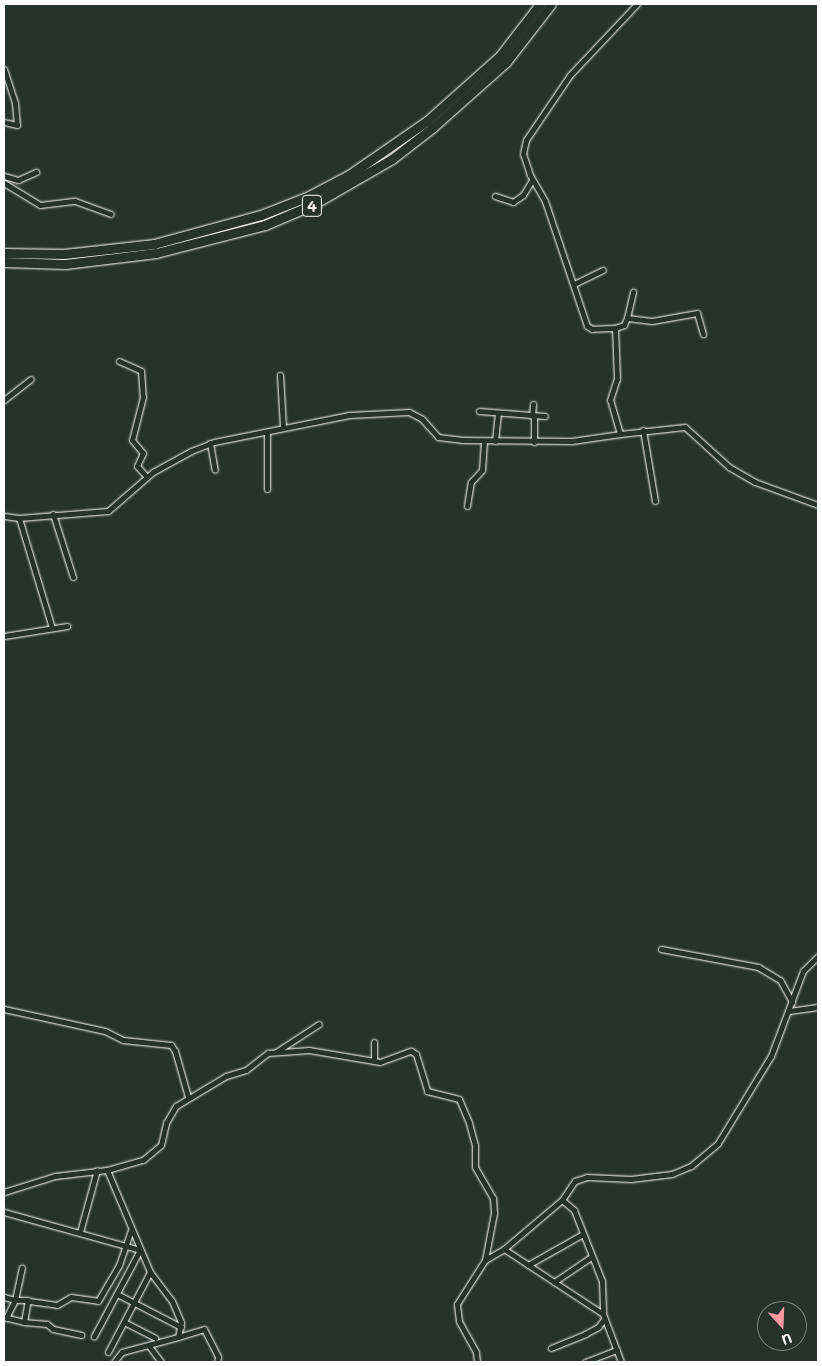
<!DOCTYPE html>
<html>
<head>
<meta charset="utf-8">
<style>
	body { margin:0 }
	#map { position:relative; width:822px; height:1366px; overflow:hidden; background:#26332d; font-family:Mali,sans-serif }
	div>[style] { position:absolute }
	[style*='--x'] { left:calc(var(--x)*1px); top:calc(var(--y)*1px); width:calc(var(--w)*1px); rotate:calc(var(--a)*1deg) }
	.roads { filter:drop-shadow(0 0 1px #fff) drop-shadow(0 0 1px #fff) }
	.street>* { height:5px; margin:-2.5px; padding:0 2.5px; transform-origin:2.5px; border-radius:2.5px; background:#26332d }
	.highway>* { height:9px; margin:-4.5px; padding:0 4.5px; transform-origin:4.5px; border-radius:4.5px; background:#26332d }
	span { translate:-50% -50%; white-space:nowrap; text-align:center; line-height:1.15; -webkit-text-stroke:4px #26332d; paint-order:stroke }
	.shield-label span { padding:1px 4px; background:#26332d; border:1px solid; border-radius:4px; -webkit-text-stroke-width:0 }
	.shield-label { font-size:16px; color:#fff; font-weight:700 }
	.frame { position:absolute; inset:0; border:5px solid #fff; pointer-events:none }
	.north { position:absolute; left:757px; top:1301px; width:50px; height:50px; box-sizing:border-box; background:#26332d; border:1px solid #7d8581; border-radius:50%; rotate:160deg; font-size:14px; font-weight:700; line-height:20px; text-align:center; color:#fff }
	.north::after { content:''; display:block; margin:auto; width:18px; height:22px; background:#ff9aa2; clip-path:polygon(50% 0,100% 100%,50% 72%,0 100%) }
</style>
</head>
<body>
<div id="map">
	<div class="roads">
		<div class="street">
			<div style="--x:4;--y:69;--w:36;--a:72"></div>
			<div style="--x:15;--y:103;--w:22;--a:85"></div>
			<div style="--x:17;--y:125;--w:13;--a:-167"></div>
			<div style="--x:4;--y:176;--w:15;--a:16"></div>
			<div style="--x:18;--y:180;--w:20;--a:-24"></div>
			<div style="--x:4;--y:183;--w:42;--a:31.4"></div>
			<div style="--x:40;--y:205;--w:35;--a:-7"></div>
			<div style="--x:75;--y:201;--w:38;--a:20"></div>
			<div style="--x:495;--y:196;--w:19;--a:18"></div>
			<div style="--x:513;--y:202;--w:12;--a:-35"></div>
			<div style="--x:523;--y:195;--w:17;--a:-59"></div>
			<div style="--x:574;--y:284;--w:32;--a:-26"></div>
			<div style="--x:627;--y:318;--w:27;--a:-77"></div>
			<div style="--x:615;--y:328;--w:9;--a:-18"></div>
			<div style="--x:624;--y:325;--w:8;--a:-67"></div>
			<div style="--x:627;--y:318;--w:25;--a:7"></div>
			<div style="--x:652;--y:321;--w:46;--a:-10.1"></div>
			<div style="--x:697;--y:313;--w:22;--a:74"></div>
			<div style="--x:119;--y:361;--w:24;--a:24"></div>
			<div style="--x:141;--y:371;--w:26;--a:86"></div>
			<div style="--x:143;--y:397;--w:44;--a:104.3"></div>
			<div style="--x:132;--y:440;--w:17;--a:50"></div>
			<div style="--x:143;--y:453;--w:14;--a:115"></div>
			<div style="--x:137;--y:466;--w:15;--a:48"></div>
			<div style="--x:280;--y:375;--w:52;--a:86.7"></div>
			<div style="--x:4;--y:400;--w:34;--a:-38"></div>
			<div style="--x:479;--y:411;--w:66;--a:4.3"></div>
			<div style="--x:532;--y:416;--w:12;--a:-85"></div>
			<div style="--x:643;--y:430;--w:72;--a:80.4"></div>
			<div style="--x:620;--y:434;--w:65;--a:-6.1"></div>
			<div style="--x:685;--y:427;--w:59;--a:42.3"></div>
			<div style="--x:729;--y:467;--w:30;--a:30"></div>
			<div style="--x:755;--y:482;--w:67;--a:20.1"></div>
			<div style="--x:495;--y:441;--w:28;--a:-84"></div>
			<div style="--x:534;--y:442;--w:26;--a:-90"></div>
			<div style="--x:210;--y:443;--w:27;--a:80"></div>
			<div style="--x:267;--y:489;--w:57;--a:-90"></div>
			<div style="--x:467;--y:506;--w:24;--a:-81"></div>
			<div style="--x:471;--y:482;--w:16;--a:-47"></div>
			<div style="--x:482;--y:470;--w:29;--a:-86"></div>
			<div style="--x:53;--y:514;--w:66;--a:72.4"></div>
			<div style="--x:4;--y:516;--w:15;--a:8"></div>
			<div style="--x:19;--y:518;--w:89;--a:-4.5"></div>
			<div style="--x:108;--y:511;--w:60;--a:-40.9"></div>
			<div style="--x:153;--y:472;--w:43;--a:-28.9"></div>
			<div style="--x:191;--y:451;--w:25;--a:-21"></div>
			<div style="--x:214;--y:442;--w:138;--a:-11.3"></div>
			<div style="--x:349;--y:415;--w:60;--a:-2.9"></div>
			<div style="--x:409;--y:412;--w:15;--a:28"></div>
			<div style="--x:422;--y:419;--w:24;--a:48"></div>
			<div style="--x:438;--y:437;--w:25;--a:7"></div>
			<div style="--x:463;--y:440;--w:109;--a:0.5"></div>
			<div style="--x:572;--y:441;--w:49;--a:-8.3"></div>
			<div style="--x:620;--y:434;--w:35;--a:-106"></div>
			<div style="--x:610;--y:400;--w:22;--a:-72"></div>
			<div style="--x:617;--y:379;--w:51;--a:-92.2"></div>
			<div style="--x:615;--y:328;--w:23;--a:178"></div>
			<div style="--x:592;--y:329;--w:6;--a:-149"></div>
			<div style="--x:587;--y:326;--w:132;--a:-108.6"></div>
			<div style="--x:545;--y:201;--w:30;--a:-120"></div>
			<div style="--x:530;--y:175;--w:22;--a:-108"></div>
			<div style="--x:523;--y:154;--w:14;--a:-78"></div>
			<div style="--x:526;--y:140;--w:78;--a:-55.9"></div>
			<div style="--x:570;--y:75;--w:98;--a:-46.7"></div>
			<div style="--x:19;--y:518;--w:115;--a:73.3"></div>
			<div style="--x:4;--y:636;--w:64;--a:-9"></div>
			<div style="--x:661;--y:949;--w:99;--a:10.5"></div>
			<div style="--x:758;--y:967;--w:26;--a:31"></div>
			<div style="--x:780;--y:980;--w:25;--a:61"></div>
			<div style="--x:4;--y:1009;--w:103;--a:12.3"></div>
			<div style="--x:105;--y:1031;--w:20;--a:27"></div>
			<div style="--x:123;--y:1040;--w:48;--a:5.9"></div>
			<div style="--x:171;--y:1045;--w:7;--a:56"></div>
			<div style="--x:175;--y:1051;--w:48;--a:74.2"></div>
			<div style="--x:789;--y:1011;--w:29;--a:-8"></div>
			<div style="--x:374;--y:1042;--w:19;--a:90"></div>
			<div style="--x:276;--y:1052;--w:51;--a:-33.1"></div>
			<div style="--x:107;--y:1170;--w:111;--a:67.1"></div>
			<div style="--x:150;--y:1272;--w:36;--a:53"></div>
			<div style="--x:172;--y:1301;--w:23;--a:67"></div>
			<div style="--x:181;--y:1322;--w:15;--a:101"></div>
			<div style="--x:178;--y:1337;--w:58;--a:165"></div>
			<div style="--x:122;--y:1352;--w:13;--a:129"></div>
			<div style="--x:4;--y:1192;--w:53;--a:-17.4"></div>
			<div style="--x:55;--y:1176;--w:52;--a:-6.6"></div>
			<div style="--x:107;--y:1170;--w:37;--a:-16"></div>
			<div style="--x:143;--y:1160;--w:23;--a:-40"></div>
			<div style="--x:161;--y:1145;--w:23;--a:-77"></div>
			<div style="--x:166;--y:1123;--w:20;--a:-60"></div>
			<div style="--x:176;--y:1106;--w:58;--a:-31"></div>
			<div style="--x:226;--y:1076;--w:21;--a:-17"></div>
			<div style="--x:246;--y:1070;--w:28;--a:-38"></div>
			<div style="--x:268;--y:1053;--w:41;--a:-4.2"></div>
			<div style="--x:309;--y:1050;--w:72;--a:9.6"></div>
			<div style="--x:380;--y:1062;--w:33;--a:-20"></div>
			<div style="--x:411;--y:1051;--w:6;--a:31"></div>
			<div style="--x:416;--y:1054;--w:39;--a:73"></div>
			<div style="--x:427;--y:1091;--w:33;--a:14"></div>
			<div style="--x:459;--y:1099;--w:26;--a:67"></div>
			<div style="--x:469;--y:1123;--w:23;--a:75"></div>
			<div style="--x:475;--y:1145;--w:22;--a:90"></div>
			<div style="--x:475;--y:1167;--w:36;--a:60"></div>
			<div style="--x:493;--y:1198;--w:15;--a:86"></div>
			<div style="--x:494;--y:1213;--w:48;--a:100.8"></div>
			<div style="--x:562;--y:1200;--w:16;--a:40"></div>
			<div style="--x:574;--y:1210;--w:76;--a:68.5"></div>
			<div style="--x:602;--y:1281;--w:33;--a:88"></div>
			<div style="--x:4;--y:1212;--w:141;--a:15.6"></div>
			<div style="--x:140;--y:1250;--w:98;--a:118.1"></div>
			<div style="--x:80;--y:1232;--w:64;--a:-74.7"></div>
			<div style="--x:504;--y:1249;--w:118;--a:33.3"></div>
			<div style="--x:603;--y:1314;--w:51;--a:69.4"></div>
			<div style="--x:528;--y:1265;--w:61;--a:-29.5"></div>
			<div style="--x:554;--y:1282;--w:45;--a:-34"></div>
			<div style="--x:117;--y:1294;--w:72;--a:27.3"></div>
			<div style="--x:4;--y:1297;--w:11;--a:15"></div>
			<div style="--x:15;--y:1300;--w:33;--a:-78"></div>
			<div style="--x:29;--y:1301;--w:28;--a:8"></div>
			<div style="--x:57;--y:1305;--w:16;--a:-30"></div>
			<div style="--x:71;--y:1297;--w:27;--a:8"></div>
			<div style="--x:98;--y:1301;--w:42;--a:-59.7"></div>
			<div style="--x:119;--y:1265;--w:37;--a:-71"></div>
			<div style="--x:4;--y:1317;--w:21;--a:14"></div>
			<div style="--x:24;--y:1322;--w:22;--a:-80"></div>
			<div style="--x:28;--y:1300;--w:13;--a:180"></div>
			<div style="--x:15;--y:1300;--w:20;--a:117"></div>
			<div style="--x:24;--y:1322;--w:23;--a:5"></div>
			<div style="--x:47;--y:1324;--w:8;--a:40"></div>
			<div style="--x:53;--y:1329;--w:29;--a:12"></div>
			<div style="--x:124;--y:1322;--w:35;--a:27"></div>
			<div style="--x:178;--y:1337;--w:27;--a:-17"></div>
			<div style="--x:204;--y:1329;--w:31;--a:63"></div>
			<div style="--x:218;--y:1357;--w:5;--a:101"></div>
			<div style="--x:149;--y:1346;--w:20;--a:53"></div>
			<div style="--x:551;--y:1348;--w:37;--a:-22"></div>
			<div style="--x:585;--y:1334;--w:15;--a:-28"></div>
			<div style="--x:598;--y:1327;--w:11;--a:-52"></div>
			<div style="--x:108;--y:1352;--w:90;--a:-62.3"></div>
			<div style="--x:477;--y:1362;--w:10;--a:-96"></div>
			<div style="--x:476;--y:1352;--w:35;--a:-119"></div>
			<div style="--x:459;--y:1321;--w:17;--a:-97"></div>
			<div style="--x:457;--y:1304;--w:52;--a:-57.5"></div>
			<div style="--x:485;--y:1260;--w:22;--a:-30"></div>
			<div style="--x:504;--y:1249;--w:76;--a:-40.2"></div>
			<div style="--x:562;--y:1200;--w:23;--a:-56"></div>
			<div style="--x:575;--y:1181;--w:13;--a:-18"></div>
			<div style="--x:587;--y:1177;--w:44;--a:2.6"></div>
			<div style="--x:631;--y:1179;--w:41;--a:-7"></div>
			<div style="--x:672;--y:1174;--w:21;--a:-23"></div>
			<div style="--x:691;--y:1166;--w:35;--a:-40"></div>
			<div style="--x:718;--y:1143;--w:102;--a:-58.7"></div>
			<div style="--x:771;--y:1056;--w:91;--a:-69.4"></div>
			<div style="--x:803;--y:971;--w:21;--a:-45"></div>
			<div style="--x:585;--y:1362;--w:34;--a:-21"></div>
		</div>
		<div class="highway">
			<div style="--x:4;--y:253;--w:60;--a:1"></div>
			<div style="--x:64;--y:254;--w:91;--a:-6.3"></div>
			<div style="--x:154;--y:244;--w:111;--a:-15.2"></div>
			<div style="--x:261;--y:215;--w:52;--a:-21.6"></div>
			<div style="--x:309;--y:196;--w:45;--a:-27.7"></div>
			<div style="--x:349;--y:175;--w:95;--a:-34.7"></div>
			<div style="--x:427;--y:121;--w:98;--a:-41.7"></div>
			<div style="--x:500;--y:56;--w:66;--a:-52.4"></div>
			<div style="--x:4;--y:262;--w:61;--a:1.9"></div>
			<div style="--x:65;--y:264;--w:92;--a:-6.9"></div>
			<div style="--x:156;--y:253;--w:113;--a:-14.4"></div>
			<div style="--x:265;--y:225;--w:51;--a:-23.1"></div>
			<div style="--x:312;--y:205;--w:92;--a:-29.9"></div>
			<div style="--x:392;--y:159;--w:51;--a:-37.8"></div>
			<div style="--x:432;--y:128;--w:99;--a:-41.7"></div>
			<div style="--x:506;--y:62;--w:73;--a:-52.2"></div>
		</div>
	</div>
	<div class="shield-label">
		<span style="left:312px;top:206px">4</span>
	</div>
	<div class="frame"></div>
	<div class="north">U</div>
</div>
</body>
</html>
